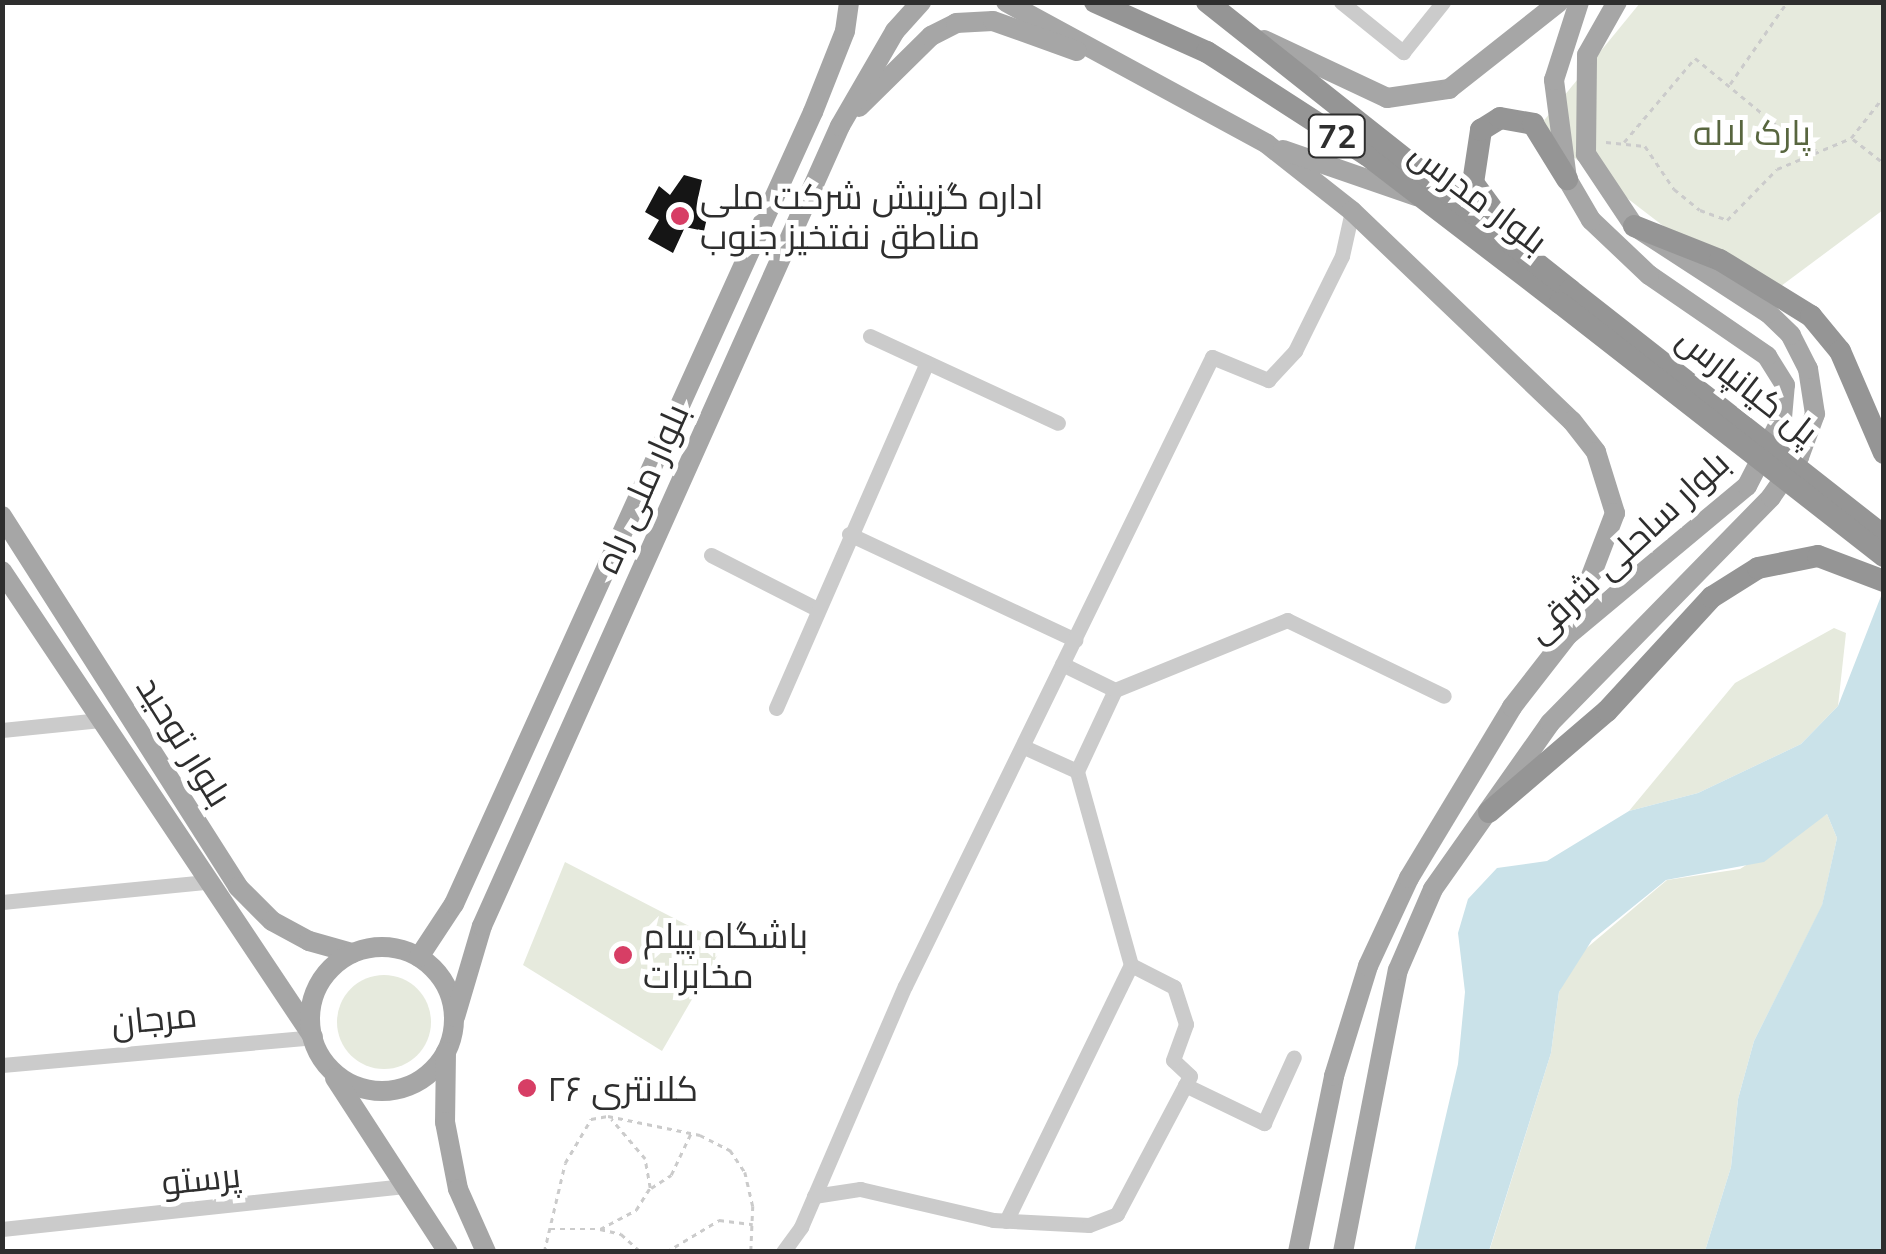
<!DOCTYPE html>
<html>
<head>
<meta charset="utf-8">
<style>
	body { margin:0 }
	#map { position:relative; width:1886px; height:1254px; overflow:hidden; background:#fff; font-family:Mulish,Cairo,sans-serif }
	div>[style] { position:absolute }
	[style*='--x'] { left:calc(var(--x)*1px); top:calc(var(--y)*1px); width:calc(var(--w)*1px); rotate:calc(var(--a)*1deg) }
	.green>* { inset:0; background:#e6eadd }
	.round { border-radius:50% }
	.water>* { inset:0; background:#cae2e9 }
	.building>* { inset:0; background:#151515 }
	.path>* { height:2.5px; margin-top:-1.25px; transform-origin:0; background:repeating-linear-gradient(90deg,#cbcbcb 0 5px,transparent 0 10px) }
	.minor>* { height:15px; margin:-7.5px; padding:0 7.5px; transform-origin:7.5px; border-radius:7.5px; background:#cbcbcb }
	.major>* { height:20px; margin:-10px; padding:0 10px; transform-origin:10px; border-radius:10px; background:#a6a6a6 }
	.major>.ring { margin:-10px; padding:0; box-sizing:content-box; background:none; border:20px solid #a6a6a6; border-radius:50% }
	.highway>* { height:22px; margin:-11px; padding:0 11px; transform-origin:11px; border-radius:11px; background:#959595 }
	.highway-bridge>* { height:22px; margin:-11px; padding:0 11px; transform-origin:11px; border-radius:11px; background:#959595 }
	.dots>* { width:28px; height:28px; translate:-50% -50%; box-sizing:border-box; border:5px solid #fff; border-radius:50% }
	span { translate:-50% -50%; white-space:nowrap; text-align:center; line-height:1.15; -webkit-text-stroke:10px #fff; paint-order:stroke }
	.shield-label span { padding:2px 8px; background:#fff; border:2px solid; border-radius:8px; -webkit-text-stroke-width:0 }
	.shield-label { font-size:32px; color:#2e2e2e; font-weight:700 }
	.park-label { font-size:35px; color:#58663f }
	.poi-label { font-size:35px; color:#2e2e2e }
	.left { translate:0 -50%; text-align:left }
	.street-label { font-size:35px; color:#2e2e2e }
	.frame { position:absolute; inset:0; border:5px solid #2e2e2e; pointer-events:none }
</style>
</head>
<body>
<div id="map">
	<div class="green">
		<div style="clip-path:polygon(1640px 3px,1883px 3px,1883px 210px,1761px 301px,1537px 129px)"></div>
		<div style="clip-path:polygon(1834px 628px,1846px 633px,1838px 706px,1801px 744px,1698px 793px,1629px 811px,1735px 683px)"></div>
		<div style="clip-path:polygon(1827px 814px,1837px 838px,1822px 906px,1754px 1041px,1738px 1099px,1731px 1167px,1705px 1251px,1489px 1252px,1551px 1053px,1559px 992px,1576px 957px,1667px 880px,1740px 869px)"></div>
		<div style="clip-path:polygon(565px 862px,724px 944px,662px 1051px,523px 965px)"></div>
		<div class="round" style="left:337px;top:975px;width:94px;height:94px"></div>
	</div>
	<div class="water">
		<div style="clip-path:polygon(1883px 591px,1883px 1251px,1705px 1251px,1731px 1167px,1738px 1099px,1754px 1041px,1822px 905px,1837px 838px,1827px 814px,1764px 862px,1666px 880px,1592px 940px,1559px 992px,1551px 1053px,1489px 1251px,1414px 1252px,1458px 1064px,1465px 992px,1458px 933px,1468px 899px,1497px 868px,1547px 861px,1629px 811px,1698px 793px,1801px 744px,1838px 706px)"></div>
	</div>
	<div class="building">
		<div style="clip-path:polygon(684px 175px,702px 180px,698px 198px,709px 209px,704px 231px,685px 227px,673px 253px,648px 239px,659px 220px,645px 212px,659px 186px,670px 195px)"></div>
	</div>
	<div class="path">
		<div style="--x:1730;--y:84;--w:100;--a:-55.2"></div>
		<div style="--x:1853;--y:139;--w:39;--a:38"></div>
		<div style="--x:1606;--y:142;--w:39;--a:6"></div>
		<div style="--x:1645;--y:146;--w:52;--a:56"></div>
		<div style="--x:1674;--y:189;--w:33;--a:39"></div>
		<div style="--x:1700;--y:210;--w:29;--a:20"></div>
		<div style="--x:1727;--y:220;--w:71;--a:-45.6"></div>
		<div style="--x:1777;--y:169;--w:80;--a:-22.7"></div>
		<div style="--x:1851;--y:138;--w:53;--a:-51.8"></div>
		<div style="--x:1624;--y:142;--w:110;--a:-49.8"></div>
		<div style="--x:1695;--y:58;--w:118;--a:39.5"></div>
		<div style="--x:1786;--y:133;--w:38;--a:30"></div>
		<div style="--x:651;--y:1188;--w:24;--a:-33"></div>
		<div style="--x:671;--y:1175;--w:47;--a:-64.5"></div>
		<div style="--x:550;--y:1229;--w:50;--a:0"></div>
		<div style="--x:600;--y:1229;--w:22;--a:13"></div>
		<div style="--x:621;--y:1234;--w:27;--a:42"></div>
		<div style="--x:600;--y:1229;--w:41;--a:-27.8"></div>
		<div style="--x:636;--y:1210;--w:26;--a:-58"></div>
		<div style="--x:650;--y:1188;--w:29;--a:-100"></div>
		<div style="--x:645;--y:1159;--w:52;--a:-130.4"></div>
		<div style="--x:544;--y:1252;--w:91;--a:-76.7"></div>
		<div style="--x:565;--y:1163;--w:51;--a:-59.4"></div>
		<div style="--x:591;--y:1119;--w:17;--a:-10"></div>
		<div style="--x:608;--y:1116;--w:94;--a:11.7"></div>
		<div style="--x:700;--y:1135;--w:34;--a:27"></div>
		<div style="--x:730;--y:1150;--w:27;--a:56"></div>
		<div style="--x:745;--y:1172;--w:35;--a:77"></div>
		<div style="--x:753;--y:1206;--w:46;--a:92.5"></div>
		<div style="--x:666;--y:1252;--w:62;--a:-31.1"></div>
		<div style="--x:719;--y:1220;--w:34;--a:7"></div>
	</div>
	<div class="minor">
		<div style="--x:1341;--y:2;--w:80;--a:38.9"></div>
		<div style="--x:1403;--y:52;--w:64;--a:-51.3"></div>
		<div style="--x:870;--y:336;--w:207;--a:24.8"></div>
		<div style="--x:849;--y:534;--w:250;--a:25.1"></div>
		<div style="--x:711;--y:555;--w:119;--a:27"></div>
		<div style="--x:1062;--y:664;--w:59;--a:26.1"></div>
		<div style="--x:776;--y:708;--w:377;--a:-66.4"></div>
		<div style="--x:2;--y:730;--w:99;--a:-5.8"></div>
		<div style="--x:1024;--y:747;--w:58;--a:24.4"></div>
		<div style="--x:2;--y:902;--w:206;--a:-5.6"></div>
		<div style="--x:2;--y:1065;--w:312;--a:-5.1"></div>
		<div style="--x:1185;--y:1085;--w:88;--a:25.7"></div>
		<div style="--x:1264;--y:1123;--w:72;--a:-65.6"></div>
		<div style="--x:814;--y:1196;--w:47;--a:-8.7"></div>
		<div style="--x:860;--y:1189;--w:137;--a:13.1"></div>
		<div style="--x:993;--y:1220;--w:96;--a:3"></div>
		<div style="--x:1089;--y:1225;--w:30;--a:-21"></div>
		<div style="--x:1117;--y:1214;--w:156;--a:-62.1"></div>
		<div style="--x:1190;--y:1076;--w:23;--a:-137"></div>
		<div style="--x:1173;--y:1060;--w:38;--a:-70"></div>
		<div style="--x:1186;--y:1024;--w:39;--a:-108"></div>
		<div style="--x:1174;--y:987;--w:48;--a:-152.9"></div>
		<div style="--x:1006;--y:1221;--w:285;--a:-64"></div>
		<div style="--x:1131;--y:965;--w:201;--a:-105.6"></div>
		<div style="--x:1077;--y:771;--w:89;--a:-64.9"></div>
		<div style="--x:1115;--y:690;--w:186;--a:-22.1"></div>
		<div style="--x:1287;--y:620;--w:174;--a:25.8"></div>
		<div style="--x:2;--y:1229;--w:405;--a:-6.1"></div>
		<div style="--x:783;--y:1252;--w:31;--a:-54"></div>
		<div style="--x:801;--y:1227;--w:262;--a:-66.7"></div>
		<div style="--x:905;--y:986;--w:700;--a:-63.98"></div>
		<div style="--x:1212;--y:357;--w:61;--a:22.3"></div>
		<div style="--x:1268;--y:380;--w:40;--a:-47"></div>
		<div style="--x:1295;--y:351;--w:106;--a:-63.7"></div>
		<div style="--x:1342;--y:256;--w:46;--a:-77.5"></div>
	</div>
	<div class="major">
		<div style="--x:1006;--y:2;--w:297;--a:28.5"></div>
		<div style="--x:1267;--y:144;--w:108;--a:38.2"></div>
		<div style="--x:1352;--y:211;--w:304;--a:43.7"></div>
		<div style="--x:1572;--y:421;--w:39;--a:52"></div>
		<div style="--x:1596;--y:452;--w:64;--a:72.7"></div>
		<div style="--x:1615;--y:513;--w:123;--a:110.9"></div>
		<div style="--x:1264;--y:40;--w:136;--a:25.2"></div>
		<div style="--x:1387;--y:98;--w:63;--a:-8.3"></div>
		<div style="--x:1449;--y:89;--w:140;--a:-38.3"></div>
		<div style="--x:859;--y:107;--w:101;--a:-44.6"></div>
		<div style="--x:931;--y:36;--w:28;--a:-27"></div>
		<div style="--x:956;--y:23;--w:37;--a:-3"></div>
		<div style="--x:993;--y:21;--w:89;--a:19.7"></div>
		<div style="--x:1283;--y:150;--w:141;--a:19.1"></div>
		<div style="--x:2;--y:516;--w:440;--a:57.5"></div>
		<div style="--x:238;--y:887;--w:48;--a:45"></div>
		<div style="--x:272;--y:921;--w:42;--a:28.4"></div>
		<div style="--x:309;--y:941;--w:45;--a:15.6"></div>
		<div style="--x:2;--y:571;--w:560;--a:56.28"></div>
		<div class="ring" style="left:310px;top:947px;width:124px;height:124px"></div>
		<div style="--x:419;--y:957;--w:64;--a:-56.6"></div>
		<div style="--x:454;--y:904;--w:870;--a:-65.62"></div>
		<div style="--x:813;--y:112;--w:87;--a:-68.4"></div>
		<div style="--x:845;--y:31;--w:29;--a:-82"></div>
		<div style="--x:455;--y:1017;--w:95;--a:-73.5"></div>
		<div style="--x:482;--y:926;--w:876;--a:-65.89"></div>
		<div style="--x:840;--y:126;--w:110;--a:-59.9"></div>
		<div style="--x:895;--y:31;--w:39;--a:-48"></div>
		<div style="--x:446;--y:1052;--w:70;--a:90.8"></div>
		<div style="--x:445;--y:1122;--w:68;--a:79"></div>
		<div style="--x:458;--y:1189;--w:69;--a:66"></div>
		<div style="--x:335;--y:1078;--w:207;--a:57"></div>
		<div style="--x:1298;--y:1252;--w:180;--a:-78.4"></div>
		<div style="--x:1334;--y:1076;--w:115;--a:-72.8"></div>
		<div style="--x:1368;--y:966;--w:97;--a:-65"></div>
		<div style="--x:1409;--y:878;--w:200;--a:-58.9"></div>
		<div style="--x:1512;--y:707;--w:91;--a:-52.1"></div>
		<div style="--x:1568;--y:635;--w:233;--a:-39.8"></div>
		<div style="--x:1747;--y:486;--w:76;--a:-62.8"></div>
		<div style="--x:1782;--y:418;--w:33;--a:-85"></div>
		<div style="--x:1785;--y:385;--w:34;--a:-122"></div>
		<div style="--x:1767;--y:356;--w:143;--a:-145.5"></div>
		<div style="--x:1649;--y:275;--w:80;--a:-136.5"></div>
		<div style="--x:1591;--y:220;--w:48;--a:-120.3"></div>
		<div style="--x:1567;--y:179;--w:100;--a:-97.5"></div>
		<div style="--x:1554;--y:80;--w:82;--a:-72.2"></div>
		<div style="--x:1343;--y:1252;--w:287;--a:-79"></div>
		<div style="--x:1398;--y:970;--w:88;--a:-66.6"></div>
		<div style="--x:1433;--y:889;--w:203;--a:-54.8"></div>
		<div style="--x:1550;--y:723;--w:316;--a:-45.6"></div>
		<div style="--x:1771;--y:497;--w:49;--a:-55"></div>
		<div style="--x:1799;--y:457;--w:46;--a:-69.6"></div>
		<div style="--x:1815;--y:414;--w:46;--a:-98.8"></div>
		<div style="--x:1808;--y:369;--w:38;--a:-117"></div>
		<div style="--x:1791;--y:335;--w:32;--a:-136"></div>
		<div style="--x:1768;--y:313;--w:160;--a:-147"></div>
		<div style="--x:1634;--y:226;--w:87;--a:-123.7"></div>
		<div style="--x:1586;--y:154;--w:99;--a:-89.4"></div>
		<div style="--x:1587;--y:55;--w:61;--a:-60.5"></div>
	</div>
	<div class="highway">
		<div style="--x:1095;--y:2;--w:123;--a:24.1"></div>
		<div style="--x:1207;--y:52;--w:190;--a:32.8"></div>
		<div style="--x:1367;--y:155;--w:243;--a:37.5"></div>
		<div style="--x:1207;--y:2;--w:463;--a:38.4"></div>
		<div style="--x:1504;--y:225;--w:52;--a:-126.4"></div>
		<div style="--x:1473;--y:183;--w:54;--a:-81.4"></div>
		<div style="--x:1481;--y:130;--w:22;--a:-32"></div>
		<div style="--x:1500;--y:118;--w:34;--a:10"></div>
		<div style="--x:1533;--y:124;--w:65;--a:58.3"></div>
		<div style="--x:1634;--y:226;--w:92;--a:21.6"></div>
		<div style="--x:1720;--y:260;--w:107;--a:31.6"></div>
		<div style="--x:1811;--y:316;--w:45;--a:50.4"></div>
		<div style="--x:1840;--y:351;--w:111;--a:66.7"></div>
		<div style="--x:1489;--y:812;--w:155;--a:-40.6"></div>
		<div style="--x:1607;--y:711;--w:155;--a:-47.4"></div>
		<div style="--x:1712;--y:597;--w:54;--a:-32.2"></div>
		<div style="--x:1758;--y:568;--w:61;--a:-11.3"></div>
		<div style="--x:1818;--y:556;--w:71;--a:20.7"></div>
	</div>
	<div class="highway-bridge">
		<div style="--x:1570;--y:290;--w:399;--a:38.1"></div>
		<div style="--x:1560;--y:303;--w:411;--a:38"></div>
	</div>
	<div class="dots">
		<div style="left:680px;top:216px;background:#d73e65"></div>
		<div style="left:623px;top:955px;background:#d73e65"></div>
		<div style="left:527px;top:1088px;background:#d73e65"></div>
	</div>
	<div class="shield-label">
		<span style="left:1337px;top:136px">72</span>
	</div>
	<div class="park-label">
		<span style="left:1752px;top:132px">پارک لاله</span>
	</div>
	<div class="poi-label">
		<span class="left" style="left:700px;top:216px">اداره گزینش شرکت ملی<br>مناطق نفتخیز جنوب</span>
		<span class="left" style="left:643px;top:955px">باشگاه پیام<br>مخابرات</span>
		<span class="left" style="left:547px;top:1088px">کلانتری ۲۶</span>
	</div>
	<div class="street-label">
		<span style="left:1479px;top:197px;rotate:37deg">بلوار مدرس</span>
		<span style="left:1748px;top:385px;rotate:38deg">پل کیانپارس</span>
		<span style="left:641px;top:488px;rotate:-66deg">بلوار ملی راه</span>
		<span style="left:1627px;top:546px;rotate:-43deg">بلوار ساحلی شرقی</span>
		<span style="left:185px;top:741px;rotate:58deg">بلوار توحید</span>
		<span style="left:154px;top:1018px;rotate:-6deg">مرجان</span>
		<span style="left:201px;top:1178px;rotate:-6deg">پرستو</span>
	</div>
	<div class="frame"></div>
</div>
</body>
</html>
